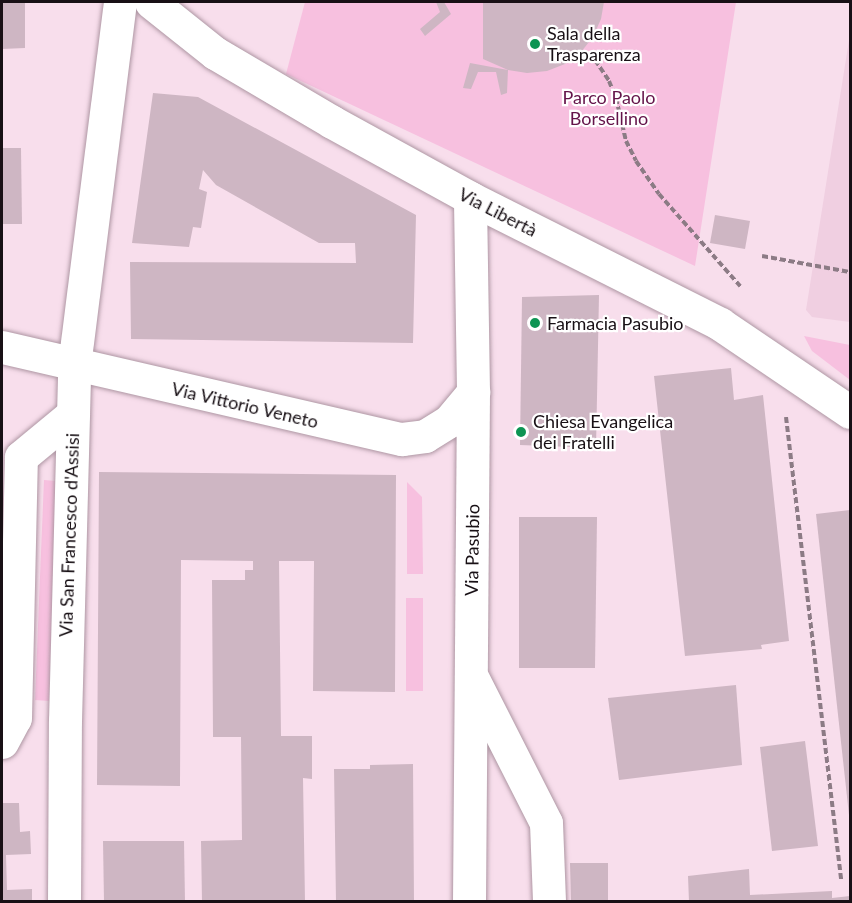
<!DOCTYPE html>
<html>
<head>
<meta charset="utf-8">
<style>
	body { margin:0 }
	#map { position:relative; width:852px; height:903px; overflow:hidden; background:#f8deec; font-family:Lato,sans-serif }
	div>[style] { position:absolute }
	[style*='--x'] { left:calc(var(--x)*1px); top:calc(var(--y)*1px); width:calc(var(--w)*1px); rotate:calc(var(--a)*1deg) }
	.built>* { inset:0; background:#f0cfe1 }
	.green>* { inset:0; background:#f7c0df }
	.building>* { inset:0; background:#ceb6c3 }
	.path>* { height:4px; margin-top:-2px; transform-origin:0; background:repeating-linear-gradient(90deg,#8c7b85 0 6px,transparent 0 9px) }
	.roads { filter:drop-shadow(0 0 2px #ae96a3) drop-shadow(0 0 2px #ae96a3) }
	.minor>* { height:33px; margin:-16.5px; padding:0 16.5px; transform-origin:16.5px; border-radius:16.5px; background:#fff }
	.dots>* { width:16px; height:16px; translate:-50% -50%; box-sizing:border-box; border:3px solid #fff; border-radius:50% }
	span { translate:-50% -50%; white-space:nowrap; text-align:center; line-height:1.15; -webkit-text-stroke:4.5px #fff; paint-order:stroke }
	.poi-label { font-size:18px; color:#181015 }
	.left { translate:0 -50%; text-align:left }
	.park-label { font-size:18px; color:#64144a }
	.street-label { font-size:18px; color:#181015 }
	.frame { position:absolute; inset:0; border:3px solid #181015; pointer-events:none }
</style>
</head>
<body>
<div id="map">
	<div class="built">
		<div style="clip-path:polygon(850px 34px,850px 322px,812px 317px,806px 310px)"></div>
	</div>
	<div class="green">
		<div style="clip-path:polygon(305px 2px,736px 2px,695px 266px,286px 74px)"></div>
		<div style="clip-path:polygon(804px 336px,850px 345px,850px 380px,812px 351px)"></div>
		<div style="clip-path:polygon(44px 480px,56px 481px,49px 701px,35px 700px)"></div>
		<div style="clip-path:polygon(407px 482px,422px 497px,423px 574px,407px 574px)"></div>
		<div style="clip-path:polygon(406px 598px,423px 598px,423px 691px,406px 691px)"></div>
	</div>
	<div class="building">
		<div style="clip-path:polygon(2px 2px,25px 2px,25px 48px,2px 49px)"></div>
		<div style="clip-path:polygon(436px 2px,444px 2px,451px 14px,425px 36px,420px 29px,440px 12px)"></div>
		<div style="clip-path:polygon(483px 2px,604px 2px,601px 19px,593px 37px,581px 52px,565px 64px,547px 71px,527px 73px,508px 70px,483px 59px)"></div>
		<div style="clip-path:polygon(470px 63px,508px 70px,507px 93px,501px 95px,496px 72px,478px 72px,471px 89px,463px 88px)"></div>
		<div style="clip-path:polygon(153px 93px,198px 97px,416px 215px,413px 343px,131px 339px,130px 262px,356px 263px,355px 243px,319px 243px,216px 185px,203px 170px,199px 189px,207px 192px,201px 228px,193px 227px,189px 247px,132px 243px)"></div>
		<div style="clip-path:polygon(2px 148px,21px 148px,22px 224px,2px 224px)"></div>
		<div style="clip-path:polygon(715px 215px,750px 221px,745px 249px,710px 243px)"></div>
		<div style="clip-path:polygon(599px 295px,596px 448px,520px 445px,522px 297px)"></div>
		<div style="clip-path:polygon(731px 368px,734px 400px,763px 395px,789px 641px,761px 645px,762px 649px,685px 656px,654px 376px)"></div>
		<div style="clip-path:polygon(99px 472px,396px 475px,395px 692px,313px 691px,314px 561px,279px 561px,281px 736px,312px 736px,312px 779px,303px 778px,305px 902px,202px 902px,201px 841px,242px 840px,241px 737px,213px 737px,212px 580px,245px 580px,245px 570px,253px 570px,253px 561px,181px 560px,180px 786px,97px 785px)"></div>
		<div style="clip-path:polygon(850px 510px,850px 815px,849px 815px,816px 514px)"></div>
		<div style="clip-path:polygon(519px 517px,597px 517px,595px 668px,519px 668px)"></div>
		<div style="clip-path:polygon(736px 685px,742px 765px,619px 780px,608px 698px)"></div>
		<div style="clip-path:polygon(805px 741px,818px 846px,772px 851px,760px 747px)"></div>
		<div style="clip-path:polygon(413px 764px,414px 902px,336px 902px,334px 769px,370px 769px,370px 765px)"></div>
		<div style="clip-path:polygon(2px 803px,19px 803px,20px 832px,30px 831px,31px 854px,6px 855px,7px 890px,32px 889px,32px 902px,2px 902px)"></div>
		<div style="clip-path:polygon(103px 841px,184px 841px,185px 902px,104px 902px)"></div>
		<div style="clip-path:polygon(570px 863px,608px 863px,608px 900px,571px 900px)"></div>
		<div style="clip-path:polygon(749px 869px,750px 895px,832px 891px,832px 898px,850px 896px,850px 902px,689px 902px,688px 876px)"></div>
	</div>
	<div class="path">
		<div style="--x:587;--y:54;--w:10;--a:37"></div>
		<div style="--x:595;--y:60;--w:25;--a:56"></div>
		<div style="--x:609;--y:81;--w:18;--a:68"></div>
		<div style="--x:616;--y:98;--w:44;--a:76.9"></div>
		<div style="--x:626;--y:141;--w:22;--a:63"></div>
		<div style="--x:636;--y:161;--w:40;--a:55.1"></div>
		<div style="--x:659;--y:194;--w:123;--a:48.6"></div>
		<div style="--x:762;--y:256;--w:89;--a:10.3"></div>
		<div style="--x:786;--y:417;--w:466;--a:83.2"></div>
	</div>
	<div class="roads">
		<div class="minor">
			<div style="--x:151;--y:2;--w:82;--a:38.6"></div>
			<div style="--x:215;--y:53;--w:136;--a:30.5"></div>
			<div style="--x:332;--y:122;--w:158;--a:28.8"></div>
			<div style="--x:470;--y:198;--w:280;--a:26.7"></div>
			<div style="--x:720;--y:324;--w:157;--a:34.1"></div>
			<div style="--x:2;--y:347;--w:410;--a:13"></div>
			<div style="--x:402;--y:439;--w:23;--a:-7"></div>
			<div style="--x:425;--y:436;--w:28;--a:-32"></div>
			<div style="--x:449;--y:421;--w:38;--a:-50"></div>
			<div style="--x:473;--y:679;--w:161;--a:63.1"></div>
			<div style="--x:546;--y:823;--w:79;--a:87.8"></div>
			<div style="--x:2;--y:742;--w:27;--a:-62"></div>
			<div style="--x:15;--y:718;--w:261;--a:-88.7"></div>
			<div style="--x:21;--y:457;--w:67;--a:-39.6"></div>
			<div style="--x:64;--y:902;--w:181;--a:-89.7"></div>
			<div style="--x:65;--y:721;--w:355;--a:-88.5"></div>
			<div style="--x:74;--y:366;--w:367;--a:-82.8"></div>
			<div style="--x:469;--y:902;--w:510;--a:-89.55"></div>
			<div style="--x:473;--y:392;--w:194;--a:-90.9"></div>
		</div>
	</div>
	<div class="dots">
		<div style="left:535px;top:44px;background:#0d9453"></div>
		<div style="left:535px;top:323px;background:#0d9453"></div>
		<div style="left:521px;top:432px;background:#0d9453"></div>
	</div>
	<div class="poi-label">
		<span class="left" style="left:547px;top:44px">Sala della<br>Trasparenza</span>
		<span class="left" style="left:547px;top:323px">Farmacia Pasubio</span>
		<span class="left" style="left:533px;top:432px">Chiesa Evangelica<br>dei Fratelli</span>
	</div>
	<div class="park-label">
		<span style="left:609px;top:108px">Parco Paolo<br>Borsellino</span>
	</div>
	<div class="street-label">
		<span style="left:498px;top:212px;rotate:27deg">Via Libertà</span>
		<span style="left:245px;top:405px;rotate:13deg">Via Vittorio Veneto</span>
		<span style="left:69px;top:535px;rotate:-88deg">Via San Francesco d'Assisi</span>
		<span style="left:472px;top:550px;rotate:-89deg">Via Pasubio</span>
	</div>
	<div class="frame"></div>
</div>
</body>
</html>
